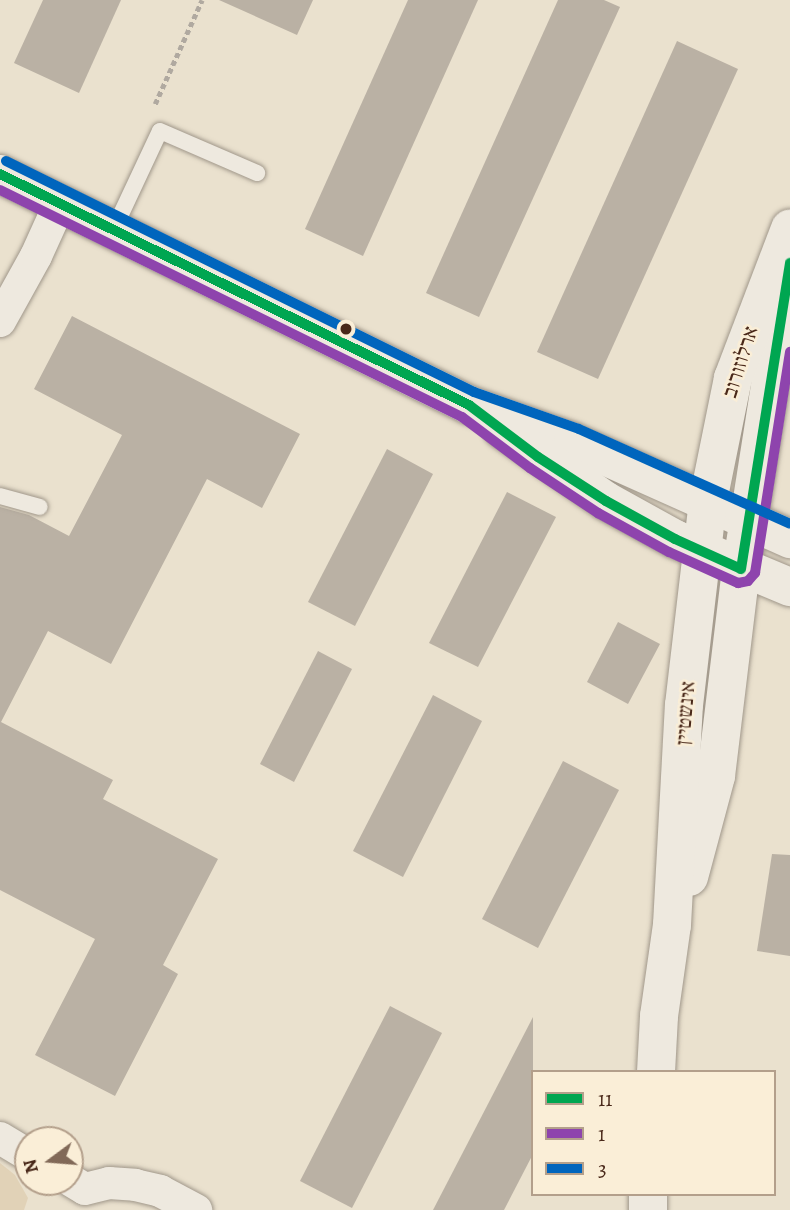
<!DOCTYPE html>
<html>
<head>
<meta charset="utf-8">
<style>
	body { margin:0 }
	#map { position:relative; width:790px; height:1210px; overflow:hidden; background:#eae1ce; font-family:Alegreya,"Frank Ruhl Libre",serif }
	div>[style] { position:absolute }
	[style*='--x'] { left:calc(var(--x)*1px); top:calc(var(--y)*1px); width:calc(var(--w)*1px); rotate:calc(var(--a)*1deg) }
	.green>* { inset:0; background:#e1d2b7 }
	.building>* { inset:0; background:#bab1a4 }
	.path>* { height:4.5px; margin-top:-2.25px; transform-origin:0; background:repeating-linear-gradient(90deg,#b0a9a0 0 5px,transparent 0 8.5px) }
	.roads { filter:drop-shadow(0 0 2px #a0978a) drop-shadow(0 0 2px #a0978a) }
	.lane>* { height:16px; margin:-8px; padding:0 8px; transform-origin:8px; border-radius:8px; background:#eee9df }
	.street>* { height:32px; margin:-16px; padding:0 16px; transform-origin:16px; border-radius:16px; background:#eee9df }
	.secondary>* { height:38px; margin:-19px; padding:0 19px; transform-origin:19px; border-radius:19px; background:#eee9df }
	.bus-1>* { height:10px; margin:-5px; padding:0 5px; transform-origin:5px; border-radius:5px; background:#00a651 }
	.bus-2>* { height:10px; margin:-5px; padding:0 5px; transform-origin:5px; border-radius:5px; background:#8e44ad }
	.bus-3>* { height:10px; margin:-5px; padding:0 5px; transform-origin:5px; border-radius:5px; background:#0065bd }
	.dots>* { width:19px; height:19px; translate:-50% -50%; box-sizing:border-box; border:4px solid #faeed7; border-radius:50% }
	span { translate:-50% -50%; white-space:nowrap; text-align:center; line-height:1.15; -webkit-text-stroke:5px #faeed7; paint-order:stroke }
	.street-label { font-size:21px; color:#492819 }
	.legend { position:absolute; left:531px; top:1070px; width:245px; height:126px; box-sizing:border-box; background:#faeed7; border:2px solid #b39f8b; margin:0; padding:9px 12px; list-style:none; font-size:21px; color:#492819 }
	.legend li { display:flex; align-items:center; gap:14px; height:35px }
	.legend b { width:35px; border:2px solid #b39f8b }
	.north { position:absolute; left:14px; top:1126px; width:70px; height:70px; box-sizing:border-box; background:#faeed7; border:2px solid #b39f8b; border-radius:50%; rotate:254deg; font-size:19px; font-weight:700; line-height:28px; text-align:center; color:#492819 }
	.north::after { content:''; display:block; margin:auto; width:24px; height:32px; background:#816958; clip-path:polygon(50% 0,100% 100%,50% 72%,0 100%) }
</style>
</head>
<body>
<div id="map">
	<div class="green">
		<div style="clip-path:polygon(0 1163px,15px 1175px,28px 1198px,24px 1210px,0 1210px)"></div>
	</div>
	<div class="building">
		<div style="clip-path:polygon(43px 0,121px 0,79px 93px,14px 63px)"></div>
		<div style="clip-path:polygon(219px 0,313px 0,297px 35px)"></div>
		<div style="clip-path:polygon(408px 0,478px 0,363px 256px,305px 229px)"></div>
		<div style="clip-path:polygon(558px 0,604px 0,620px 7px,479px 317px,426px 293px)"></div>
		<div style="clip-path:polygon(677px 41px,738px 69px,598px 379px,537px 352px)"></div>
		<div style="clip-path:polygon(72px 316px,300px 434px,262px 508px,207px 479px,111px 664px,48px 631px,1px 722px,113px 780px,103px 799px,218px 859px,163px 965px,178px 974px,115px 1096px,35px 1055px,95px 939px,0 890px,0 507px,29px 515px,69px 536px,122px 435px,34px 389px)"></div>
		<div style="clip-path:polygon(387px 449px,433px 474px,355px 626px,308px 602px)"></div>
		<div style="clip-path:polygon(507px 492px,556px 517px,478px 667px,429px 643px)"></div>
		<div style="clip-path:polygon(618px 622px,660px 644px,628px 704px,587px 682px)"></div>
		<div style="clip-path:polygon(318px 651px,352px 669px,294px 782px,260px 764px)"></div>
		<div style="clip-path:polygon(433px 695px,482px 721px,403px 877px,353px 851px)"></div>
		<div style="clip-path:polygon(563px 761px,619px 790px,538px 948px,482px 919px)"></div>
		<div style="clip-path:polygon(772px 854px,790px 855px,790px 956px,757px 951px)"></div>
		<div style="clip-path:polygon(390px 1006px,442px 1033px,352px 1208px,300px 1181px)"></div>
		<div style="clip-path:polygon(533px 1017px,533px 1154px,504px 1210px,433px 1210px)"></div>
	</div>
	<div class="path">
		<div style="--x:155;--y:104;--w:114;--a:-65.7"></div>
	</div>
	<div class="roads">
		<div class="lane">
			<div style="--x:114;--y:229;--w:108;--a:-64.9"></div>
			<div style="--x:160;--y:131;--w:106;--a:23.4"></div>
			<div style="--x:0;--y:496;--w:41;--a:15.4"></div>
		</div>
		<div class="street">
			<div style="--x:0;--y:321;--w:74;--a:-61"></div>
			<div style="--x:36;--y:256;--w:58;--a:-65.6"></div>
			<div style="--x:0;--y:1138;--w:33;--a:31"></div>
			<div style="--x:70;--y:1180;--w:17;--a:31"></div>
			<div style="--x:85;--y:1189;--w:25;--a:-14"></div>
			<div style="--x:109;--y:1183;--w:26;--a:4"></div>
			<div style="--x:135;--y:1185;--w:26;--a:13"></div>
			<div style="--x:160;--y:1191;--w:41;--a:27.8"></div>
		</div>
		<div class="secondary">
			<div style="--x:0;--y:174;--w:523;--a:26.22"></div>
			<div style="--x:469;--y:405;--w:110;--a:19.6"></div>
			<div style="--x:573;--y:442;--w:238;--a:24.1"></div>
			<div style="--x:502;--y:429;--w:126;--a:34.7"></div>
			<div style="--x:606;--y:501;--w:79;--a:28.8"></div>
			<div style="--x:675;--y:539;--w:125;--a:22.7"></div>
			<div style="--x:689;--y:877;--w:105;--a:-75"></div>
			<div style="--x:716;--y:776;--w:209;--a:-83.1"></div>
			<div style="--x:741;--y:569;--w:306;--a:-81"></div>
			<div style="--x:656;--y:1072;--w:56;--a:-86.9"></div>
			<div style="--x:659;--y:1016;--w:92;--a:-81.9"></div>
			<div style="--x:672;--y:925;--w:220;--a:-86.9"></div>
			<div style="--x:684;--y:705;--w:205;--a:-83.3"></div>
			<div style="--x:708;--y:501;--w:126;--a:-78.5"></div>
			<div style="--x:733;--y:378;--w:160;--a:-69.1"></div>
			<div style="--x:648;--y:1210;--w:16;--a:-90"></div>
		</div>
	</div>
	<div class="bus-1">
		<div style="--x:0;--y:174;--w:523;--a:26.22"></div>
		<div style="--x:469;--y:405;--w:86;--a:37"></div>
		<div style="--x:538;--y:457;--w:81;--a:32.9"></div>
		<div style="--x:606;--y:501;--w:79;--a:28.8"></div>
		<div style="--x:675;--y:539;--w:72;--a:24.4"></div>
		<div style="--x:741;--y:569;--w:310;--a:-80.9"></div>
	</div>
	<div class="bus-2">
		<div style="--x:0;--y:190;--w:515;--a:26.17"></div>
		<div style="--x:462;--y:417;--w:85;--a:36.9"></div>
		<div style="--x:530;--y:468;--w:82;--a:33.5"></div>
		<div style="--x:598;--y:513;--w:81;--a:28.8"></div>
		<div style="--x:669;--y:552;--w:76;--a:24.2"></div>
		<div style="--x:738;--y:583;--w:10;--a:-11"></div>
		<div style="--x:748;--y:581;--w:11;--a:-49"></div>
		<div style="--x:755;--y:573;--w:224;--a:-81"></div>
	</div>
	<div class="bus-3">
		<div style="--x:6;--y:161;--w:522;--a:26.27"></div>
		<div style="--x:474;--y:392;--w:111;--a:19.4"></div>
		<div style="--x:579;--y:429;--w:231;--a:24.2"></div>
	</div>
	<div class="dots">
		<div style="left:346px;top:329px;background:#492819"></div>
	</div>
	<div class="street-label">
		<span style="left:740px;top:362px;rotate:-72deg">ארלוזורוב</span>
		<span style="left:685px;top:713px;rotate:-85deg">אינשטיין</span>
	</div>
	<ul class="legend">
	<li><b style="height:9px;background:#00a651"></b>11</li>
	<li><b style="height:9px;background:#8e44ad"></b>1</li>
	<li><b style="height:9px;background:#0065bd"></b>3</li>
	</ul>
	<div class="north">N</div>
</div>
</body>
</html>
